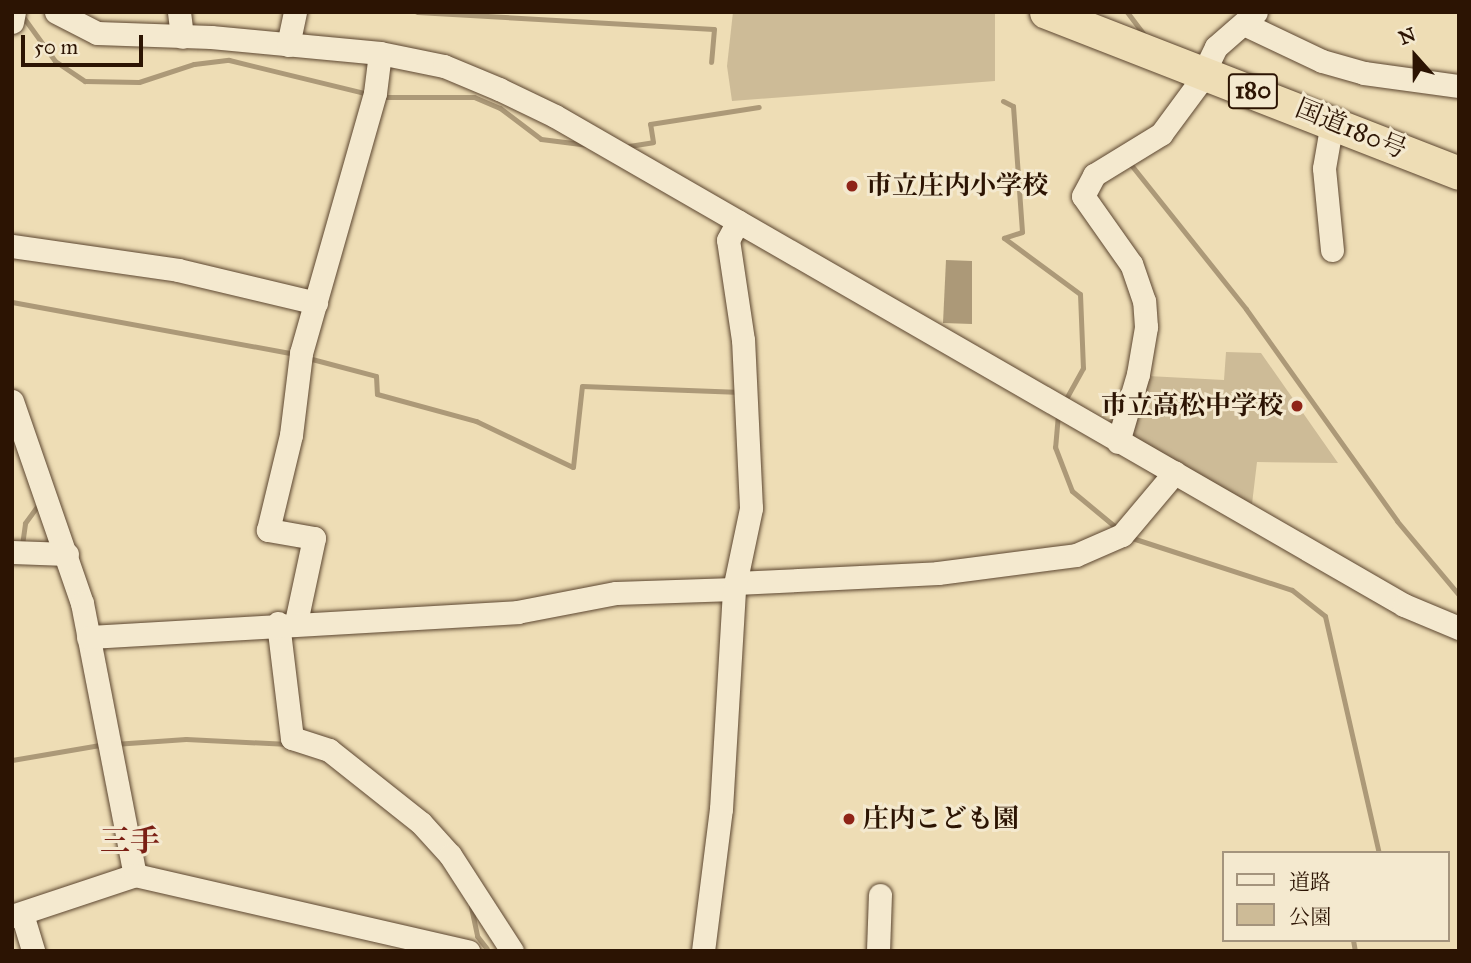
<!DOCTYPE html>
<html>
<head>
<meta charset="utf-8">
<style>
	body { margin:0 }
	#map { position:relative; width:1471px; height:963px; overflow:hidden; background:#eeddb5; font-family:"IM FELL Great Primer","Noto Serif JP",serif }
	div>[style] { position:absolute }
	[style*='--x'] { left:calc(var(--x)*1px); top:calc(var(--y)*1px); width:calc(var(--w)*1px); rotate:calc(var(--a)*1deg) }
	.green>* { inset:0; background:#cdbb97 }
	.water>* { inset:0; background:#ac9978 }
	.stream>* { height:5px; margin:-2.5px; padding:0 2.5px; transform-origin:2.5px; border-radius:2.5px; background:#ac9978 }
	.roads { filter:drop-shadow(0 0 2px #5c4630) drop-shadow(0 0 2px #5c4630) }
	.minor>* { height:23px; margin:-11.5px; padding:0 11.5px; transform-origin:11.5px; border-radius:11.5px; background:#f4e9cf }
	.highway>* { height:33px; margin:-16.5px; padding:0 16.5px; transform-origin:16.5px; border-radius:16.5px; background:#eeddb5 }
	.dots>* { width:19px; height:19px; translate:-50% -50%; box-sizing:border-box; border:4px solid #f4e9cf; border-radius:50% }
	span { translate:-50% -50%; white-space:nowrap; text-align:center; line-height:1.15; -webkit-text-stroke:6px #f4e9cf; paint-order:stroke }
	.shield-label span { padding:2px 5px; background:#f4e9cf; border:2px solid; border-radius:5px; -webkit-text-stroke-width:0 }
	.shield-label { font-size:24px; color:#2c1403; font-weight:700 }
	.street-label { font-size:26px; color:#2c1403 }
	.poi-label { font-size:26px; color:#2c1403; font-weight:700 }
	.left { translate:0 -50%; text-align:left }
	.right { translate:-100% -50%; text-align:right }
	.quarter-label { font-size:30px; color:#7a1f14; font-weight:700 }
	.frame { position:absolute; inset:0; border:14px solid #2c1403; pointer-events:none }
	.legend { position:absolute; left:1222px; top:851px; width:228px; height:91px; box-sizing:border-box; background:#f4e9cf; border:2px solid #a4947d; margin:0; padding:9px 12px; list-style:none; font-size:21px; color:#2c1403 }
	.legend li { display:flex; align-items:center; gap:14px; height:35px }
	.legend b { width:35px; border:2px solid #a4947d }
	.north { position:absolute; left:1380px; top:21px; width:70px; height:70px; -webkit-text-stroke:5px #f4e9cf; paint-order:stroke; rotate:339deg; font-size:19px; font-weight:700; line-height:28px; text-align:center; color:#2c1403 }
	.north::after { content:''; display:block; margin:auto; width:24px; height:32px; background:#2c1403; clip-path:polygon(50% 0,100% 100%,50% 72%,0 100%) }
	.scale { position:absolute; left:21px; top:35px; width:122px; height:32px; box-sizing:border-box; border:4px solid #2c1403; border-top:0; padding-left:9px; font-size:21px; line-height:24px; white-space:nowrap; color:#2c1403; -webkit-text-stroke:5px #f4e9cf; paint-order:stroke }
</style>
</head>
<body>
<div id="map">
	<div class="green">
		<div style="clip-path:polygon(733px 12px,995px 12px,995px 81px,732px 101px,727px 66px)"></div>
		<div style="clip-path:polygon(1226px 352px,1261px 353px,1338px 463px,1257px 462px,1252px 504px,1132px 437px,1148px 376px,1224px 380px)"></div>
	</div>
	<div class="water">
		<div style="clip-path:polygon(946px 260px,972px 261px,972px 324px,943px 323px)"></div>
	</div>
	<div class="stream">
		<div style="--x:417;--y:12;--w:297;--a:3.3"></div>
		<div style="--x:714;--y:29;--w:33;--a:95"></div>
		<div style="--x:1127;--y:12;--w:31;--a:53"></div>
		<div style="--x:21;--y:14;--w:58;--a:54.1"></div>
		<div style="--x:55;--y:61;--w:36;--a:34"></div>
		<div style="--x:85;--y:81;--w:54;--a:1.1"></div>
		<div style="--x:139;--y:82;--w:58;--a:-18.1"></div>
		<div style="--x:194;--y:64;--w:35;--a:-7"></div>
		<div style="--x:229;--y:60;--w:143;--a:13.7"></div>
		<div style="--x:381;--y:97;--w:93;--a:0"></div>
		<div style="--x:474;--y:97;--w:28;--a:23"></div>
		<div style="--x:500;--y:108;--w:51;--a:37.1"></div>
		<div style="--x:541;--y:139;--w:48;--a:7.1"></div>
		<div style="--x:1003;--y:101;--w:11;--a:27"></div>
		<div style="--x:1013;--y:106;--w:126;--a:85.9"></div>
		<div style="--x:1022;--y:232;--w:19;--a:162"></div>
		<div style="--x:1004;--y:238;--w:94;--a:36.4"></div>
		<div style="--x:1080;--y:294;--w:74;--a:87.7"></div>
		<div style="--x:1083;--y:368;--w:39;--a:119"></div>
		<div style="--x:629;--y:146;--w:24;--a:-9"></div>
		<div style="--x:653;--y:142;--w:18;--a:-99"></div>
		<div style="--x:650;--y:124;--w:110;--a:-8.9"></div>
		<div style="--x:1128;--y:161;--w:189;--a:51.4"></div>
		<div style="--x:1246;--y:309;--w:260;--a:54.5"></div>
		<div style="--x:1397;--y:521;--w:97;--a:50"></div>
		<div style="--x:12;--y:302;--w:288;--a:10.4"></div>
		<div style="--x:308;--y:358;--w:70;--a:14.8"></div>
		<div style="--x:376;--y:376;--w:18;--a:87"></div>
		<div style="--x:377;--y:394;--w:103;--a:15.3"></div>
		<div style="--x:476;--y:421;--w:107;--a:25.4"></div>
		<div style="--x:573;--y:467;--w:81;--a:-83.7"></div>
		<div style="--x:582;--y:386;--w:159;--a:2.2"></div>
		<div style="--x:1058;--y:414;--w:33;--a:95"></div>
		<div style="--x:1055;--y:447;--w:47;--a:68.9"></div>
		<div style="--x:1072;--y:491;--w:60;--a:39.6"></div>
		<div style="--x:1129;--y:537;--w:171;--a:18"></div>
		<div style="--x:1292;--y:590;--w:42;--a:38.2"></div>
		<div style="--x:1325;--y:616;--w:243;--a:77.2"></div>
		<div style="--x:22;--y:545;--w:22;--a:-82"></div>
		<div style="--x:25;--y:523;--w:24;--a:-54"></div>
		<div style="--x:114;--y:744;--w:72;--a:-4"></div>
		<div style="--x:186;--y:739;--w:103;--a:2.8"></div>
		<div style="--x:12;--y:760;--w:89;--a:-9.7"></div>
		<div style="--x:471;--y:907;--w:30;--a:78"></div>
		<div style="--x:477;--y:936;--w:16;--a:52"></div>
		<div style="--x:1353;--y:940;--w:11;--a:80"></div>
	</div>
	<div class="roads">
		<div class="minor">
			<div style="--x:56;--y:12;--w:46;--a:27.1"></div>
			<div style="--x:97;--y:33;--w:114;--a:2"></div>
			<div style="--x:211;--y:37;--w:170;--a:5.4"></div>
			<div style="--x:380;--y:53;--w:65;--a:11.5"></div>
			<div style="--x:444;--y:66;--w:60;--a:22.7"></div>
			<div style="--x:499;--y:89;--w:62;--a:25.7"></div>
			<div style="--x:555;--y:116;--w:980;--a:29.94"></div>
			<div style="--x:1404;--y:605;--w:60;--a:22.7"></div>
			<div style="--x:179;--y:12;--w:25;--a:83"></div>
			<div style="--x:12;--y:22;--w:10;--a:-79"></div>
			<div style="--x:1244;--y:24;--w:86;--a:25.4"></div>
			<div style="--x:1322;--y:61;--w:44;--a:15.9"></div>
			<div style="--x:1364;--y:73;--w:96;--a:7.8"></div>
			<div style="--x:288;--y:45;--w:34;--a:-78"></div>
			<div style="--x:12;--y:246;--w:168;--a:8.2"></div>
			<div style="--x:178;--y:270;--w:142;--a:13.4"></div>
			<div style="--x:1332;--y:250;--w:82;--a:-95.6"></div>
			<div style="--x:1324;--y:168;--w:47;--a:-80.1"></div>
			<div style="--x:12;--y:401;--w:214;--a:70.9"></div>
			<div style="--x:82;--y:603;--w:277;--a:79"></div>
			<div style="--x:1118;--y:442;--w:71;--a:-73.6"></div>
			<div style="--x:1138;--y:374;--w:48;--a:-80.3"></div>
			<div style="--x:1146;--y:327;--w:26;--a:-94"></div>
			<div style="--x:1144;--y:301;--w:39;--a:-109"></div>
			<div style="--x:1131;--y:264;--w:83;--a:-125.2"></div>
			<div style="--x:1083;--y:196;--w:24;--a:-62"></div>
			<div style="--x:1094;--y:175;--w:79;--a:-31.5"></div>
			<div style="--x:1161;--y:134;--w:62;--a:-53.5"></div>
			<div style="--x:1198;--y:84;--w:41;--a:-64.1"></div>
			<div style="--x:1216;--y:47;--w:53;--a:-41.2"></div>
			<div style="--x:12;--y:552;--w:55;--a:2.1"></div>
			<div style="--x:736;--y:583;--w:202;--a:-2.8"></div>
			<div style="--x:938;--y:573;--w:139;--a:-7.4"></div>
			<div style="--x:1076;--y:555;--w:50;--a:-23.5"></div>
			<div style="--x:1122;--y:535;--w:82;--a:-49.9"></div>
			<div style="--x:296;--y:622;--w:86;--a:-77.9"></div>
			<div style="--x:314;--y:538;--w:47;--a:-170.1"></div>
			<div style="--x:268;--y:530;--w:98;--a:-76.4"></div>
			<div style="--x:291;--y:435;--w:83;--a:-83"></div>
			<div style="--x:301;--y:353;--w:270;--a:-74.1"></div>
			<div style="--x:375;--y:93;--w:40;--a:-82.9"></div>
			<div style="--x:278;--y:623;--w:116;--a:83.1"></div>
			<div style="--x:292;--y:738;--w:39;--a:18"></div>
			<div style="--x:329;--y:750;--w:117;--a:38.4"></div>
			<div style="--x:421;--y:823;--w:43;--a:47.8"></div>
			<div style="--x:450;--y:855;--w:114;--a:57.1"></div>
			<div style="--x:88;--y:637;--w:430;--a:-3.3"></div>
			<div style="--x:517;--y:612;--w:101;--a:-10.9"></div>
			<div style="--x:616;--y:593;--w:118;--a:-1.9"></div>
			<div style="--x:22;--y:914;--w:39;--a:73"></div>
			<div style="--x:12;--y:916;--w:130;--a:-18.4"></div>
			<div style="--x:135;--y:875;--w:342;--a:12.9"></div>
			<div style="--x:703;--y:951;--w:143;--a:-82.8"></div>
			<div style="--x:721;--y:809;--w:220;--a:-86.6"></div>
			<div style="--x:734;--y:589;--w:83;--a:-78.1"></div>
			<div style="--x:751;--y:508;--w:168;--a:-92.7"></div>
			<div style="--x:743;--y:340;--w:101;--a:-98.5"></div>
			<div style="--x:728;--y:240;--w:21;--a:-62"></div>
			<div style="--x:878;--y:951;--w:56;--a:-88"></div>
		</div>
		<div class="highway">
			<div style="--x:1046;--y:12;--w:443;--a:21.3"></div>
		</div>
	</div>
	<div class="dots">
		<div style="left:852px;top:186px;background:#8f2418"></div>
		<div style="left:1297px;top:406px;background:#8f2418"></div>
		<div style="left:849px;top:819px;background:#8f2418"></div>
	</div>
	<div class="shield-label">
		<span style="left:1253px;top:91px">180</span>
	</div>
	<div class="street-label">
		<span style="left:1351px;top:129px;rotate:22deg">国道180号</span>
	</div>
	<div class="poi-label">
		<span class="left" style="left:866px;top:186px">市立庄内小学校</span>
		<span class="right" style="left:1283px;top:406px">市立高松中学校</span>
		<span class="left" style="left:863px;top:819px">庄内こども園</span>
	</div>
	<div class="quarter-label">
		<span style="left:130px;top:841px">三手</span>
	</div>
	<div class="frame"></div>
	<ul class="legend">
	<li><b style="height:9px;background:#f4e9cf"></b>道路</li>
	<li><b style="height:19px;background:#cdbb97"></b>公園</li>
	</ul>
	<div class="north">N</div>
	<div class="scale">50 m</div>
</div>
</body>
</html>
